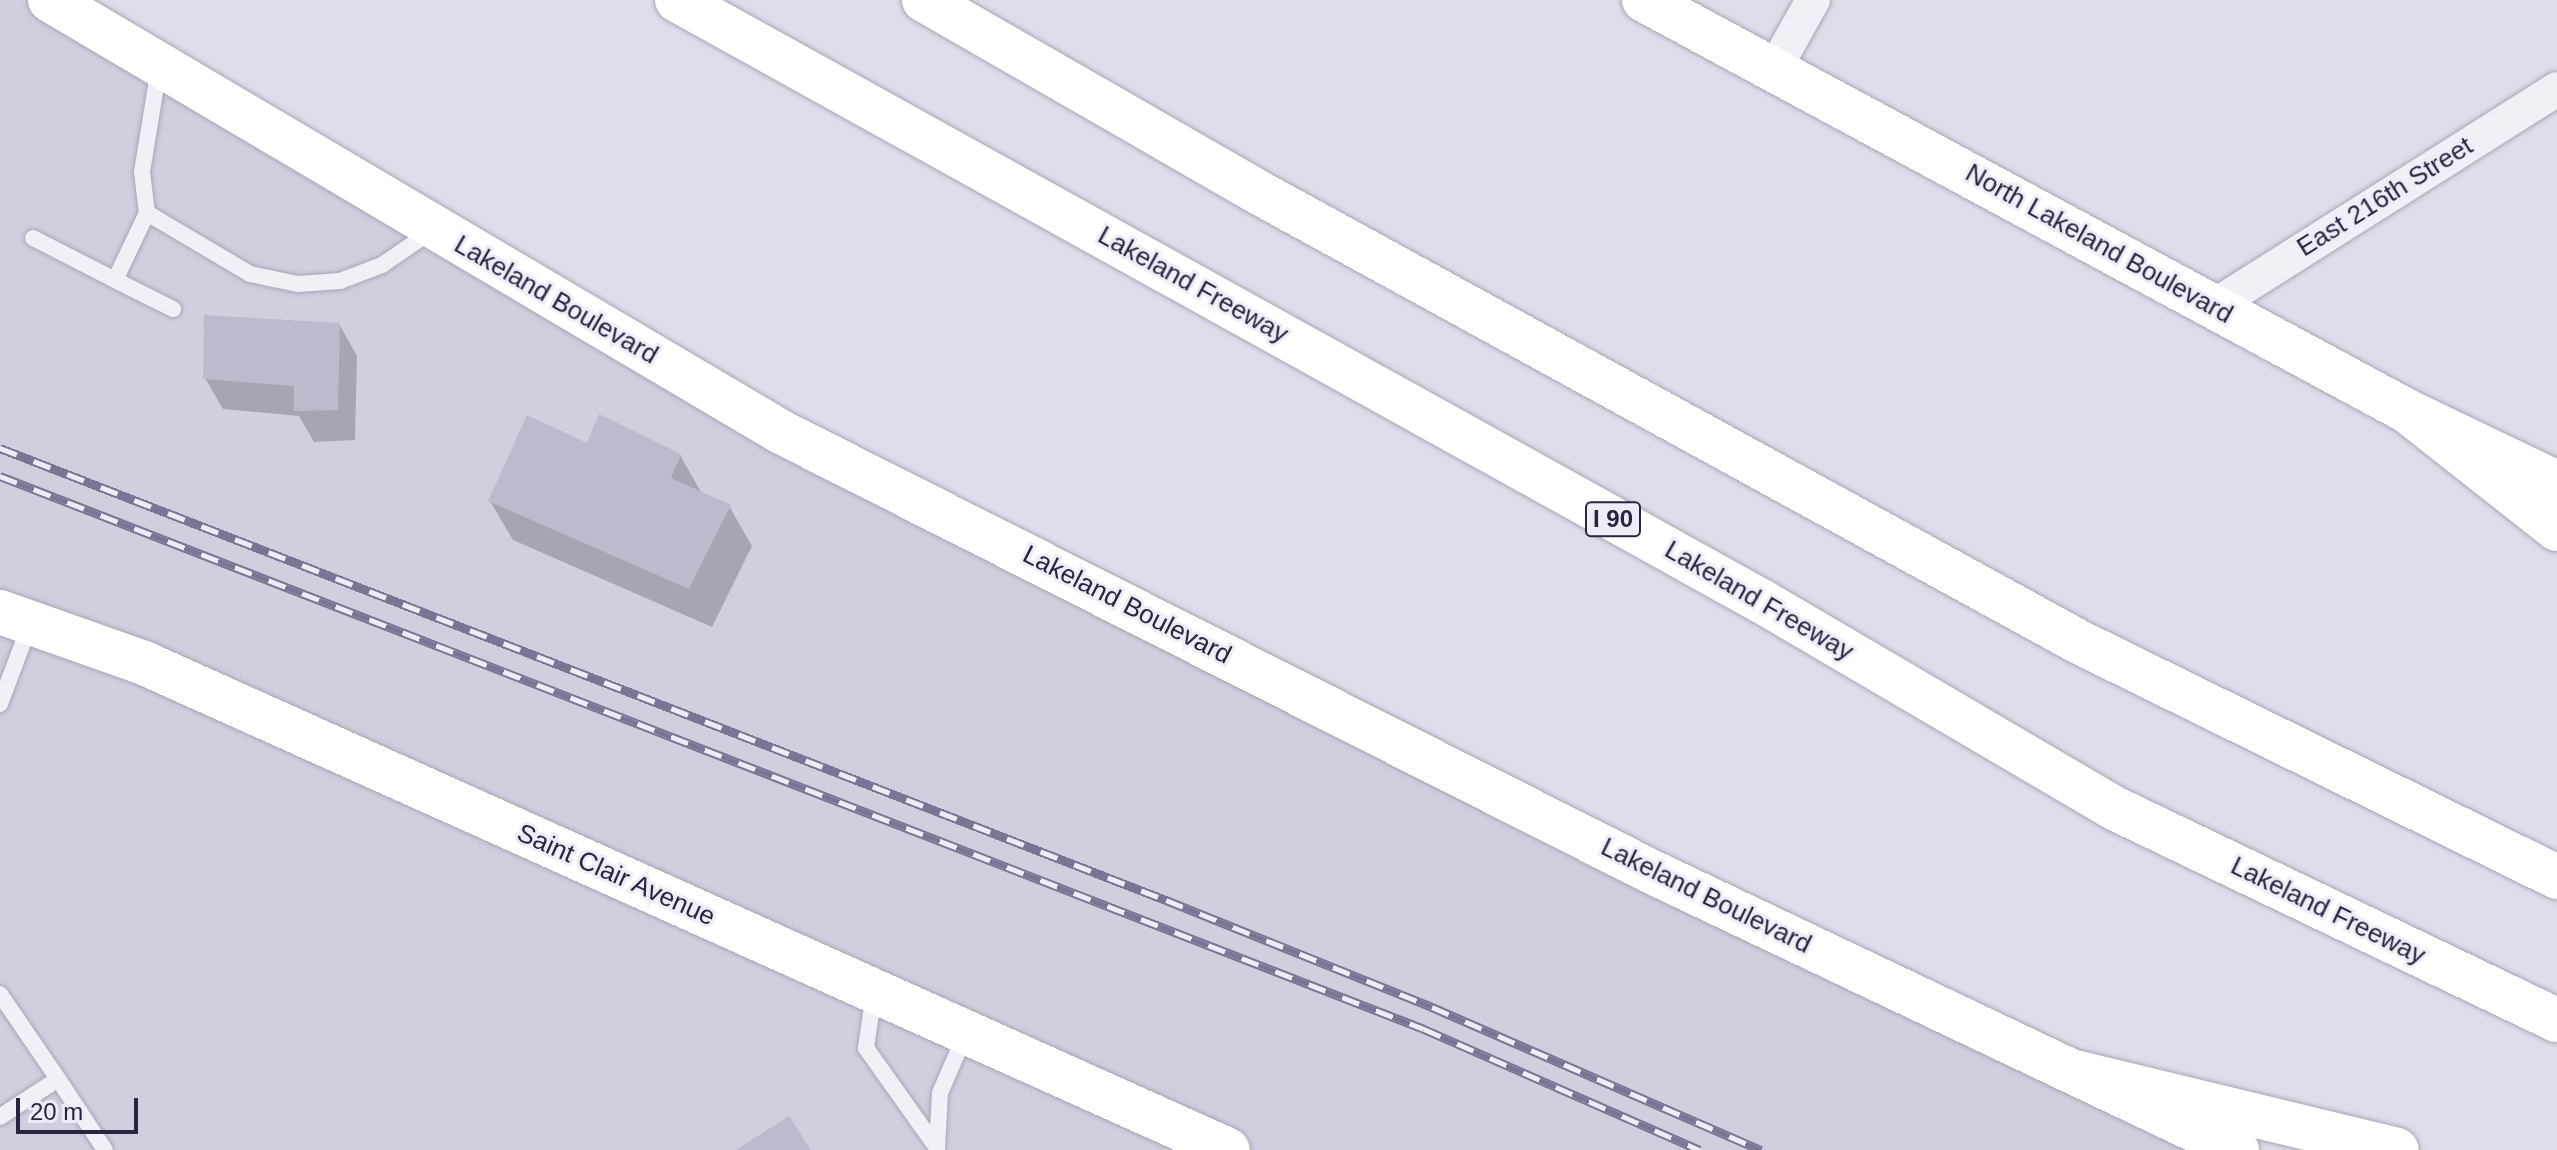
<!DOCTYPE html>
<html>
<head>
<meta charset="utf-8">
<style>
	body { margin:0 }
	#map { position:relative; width:2557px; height:1150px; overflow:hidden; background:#dfdde9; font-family:Helvetica,sans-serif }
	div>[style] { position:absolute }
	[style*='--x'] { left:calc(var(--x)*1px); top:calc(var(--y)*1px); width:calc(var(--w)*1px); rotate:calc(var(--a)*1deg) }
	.built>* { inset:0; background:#d1cfde }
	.shadow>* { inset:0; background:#0003 }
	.building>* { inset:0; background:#bdbacc }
	.roads { filter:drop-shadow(0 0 2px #a8a6b7) drop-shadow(0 0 2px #a8a6b7) }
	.lane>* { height:16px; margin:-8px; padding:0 8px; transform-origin:8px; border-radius:8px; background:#f1f0f7 }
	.street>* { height:34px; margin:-17px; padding:0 17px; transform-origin:17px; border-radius:17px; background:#f1f0f7 }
	.secondary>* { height:44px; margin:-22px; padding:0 22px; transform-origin:22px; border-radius:22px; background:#fff }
	.highway>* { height:44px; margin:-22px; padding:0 22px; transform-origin:22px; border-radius:22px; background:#fff }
	.rail>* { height:9px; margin-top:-4.5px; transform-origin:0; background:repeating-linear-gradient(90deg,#eeedf6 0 18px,#797594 0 36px); box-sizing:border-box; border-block:2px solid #797594 }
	span { translate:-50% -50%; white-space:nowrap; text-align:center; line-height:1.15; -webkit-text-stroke:6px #eeedf6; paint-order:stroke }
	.shield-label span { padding:2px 6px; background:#eeedf6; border:2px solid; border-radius:6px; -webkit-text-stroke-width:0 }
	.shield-label { font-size:24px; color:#292541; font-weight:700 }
	.street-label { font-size:26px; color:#292541 }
	.scale { position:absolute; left:16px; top:1098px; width:122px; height:36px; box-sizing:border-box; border:4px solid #292541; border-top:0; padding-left:10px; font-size:24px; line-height:28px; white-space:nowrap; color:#292541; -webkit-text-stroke:6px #eeedf6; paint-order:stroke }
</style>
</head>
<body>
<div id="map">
	<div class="built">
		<div style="clip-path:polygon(0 0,50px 0,781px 432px,2237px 1150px,0 1150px)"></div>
	</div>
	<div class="shadow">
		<div style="clip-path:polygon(339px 324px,357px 356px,355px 440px,314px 442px,299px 416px,223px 409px,205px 378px)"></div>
		<div style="clip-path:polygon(588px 446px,680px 455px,702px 494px,729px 506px,752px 546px,712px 627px,513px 540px,490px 501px)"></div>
	</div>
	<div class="building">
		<div style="clip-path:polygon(204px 315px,340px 323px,338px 410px,294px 411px,294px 386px,203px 379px)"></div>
		<div style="clip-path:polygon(599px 414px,681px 454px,671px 478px,731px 505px,689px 589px,488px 501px,527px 415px,587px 443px)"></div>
		<div style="clip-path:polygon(789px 1116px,811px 1150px,736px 1150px)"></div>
	</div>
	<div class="roads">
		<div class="lane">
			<div style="--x:159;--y:68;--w:105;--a:99.3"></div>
			<div style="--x:142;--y:172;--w:41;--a:83"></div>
			<div style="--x:147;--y:213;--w:120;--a:30.6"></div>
			<div style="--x:250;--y:274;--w:49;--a:11.8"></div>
			<div style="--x:298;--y:284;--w:42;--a:-4.1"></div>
			<div style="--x:340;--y:281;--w:45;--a:-20.9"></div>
			<div style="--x:382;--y:265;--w:62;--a:-34.5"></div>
			<div style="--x:147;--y:213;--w:74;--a:115.5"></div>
			<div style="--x:115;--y:280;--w:65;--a:26.6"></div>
			<div style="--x:33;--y:238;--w:92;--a:27.1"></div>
			<div style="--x:0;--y:704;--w:85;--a:-69.4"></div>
			<div style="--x:874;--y:993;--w:56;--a:98.3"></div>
			<div style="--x:866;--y:1048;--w:123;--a:54.6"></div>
			<div style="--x:0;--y:994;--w:103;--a:55.7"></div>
			<div style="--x:58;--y:1079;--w:69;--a:146.8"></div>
			<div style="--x:58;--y:1079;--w:85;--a:56.5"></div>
			<div style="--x:937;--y:1148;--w:55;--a:-86.9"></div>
			<div style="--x:940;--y:1093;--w:65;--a:-66.6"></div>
		</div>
		<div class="street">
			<div style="--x:1775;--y:68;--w:78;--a:-60.8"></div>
			<div style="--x:2214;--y:306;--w:406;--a:-32.3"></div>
		</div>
		<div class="secondary">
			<div style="--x:50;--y:0;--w:849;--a:30.58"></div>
			<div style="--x:781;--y:432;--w:974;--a:26.8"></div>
			<div style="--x:1650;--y:871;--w:650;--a:25.42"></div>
			<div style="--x:1644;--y:0;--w:867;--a:28.31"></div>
			<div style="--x:2407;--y:411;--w:166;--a:25.6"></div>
			<div style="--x:0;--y:612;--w:153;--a:19.5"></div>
			<div style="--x:144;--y:663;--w:1188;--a:24.19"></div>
		</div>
		<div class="highway">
			<div style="--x:677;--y:0;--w:1242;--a:29"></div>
			<div style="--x:1763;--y:602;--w:409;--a:30.4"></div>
			<div style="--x:2116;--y:809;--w:489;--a:25.6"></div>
			<div style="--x:924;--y:0;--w:383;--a:29.9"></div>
			<div style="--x:1256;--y:191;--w:938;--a:28.72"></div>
			<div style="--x:2079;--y:642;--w:533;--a:26.18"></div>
			<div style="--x:2407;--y:411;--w:191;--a:38.2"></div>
			<div style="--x:2071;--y:1071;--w:335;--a:13.6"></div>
		</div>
	</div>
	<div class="rail">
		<div style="--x:0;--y:448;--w:1251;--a:21.19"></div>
		<div style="--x:1166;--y:900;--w:287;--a:21.9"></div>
		<div style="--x:1432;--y:1007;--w:359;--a:23.5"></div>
		<div style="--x:0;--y:476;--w:1528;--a:21.22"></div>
		<div style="--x:1424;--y:1029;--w:301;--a:23.7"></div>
	</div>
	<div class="shield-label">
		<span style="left:1613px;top:519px">I 90</span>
	</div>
	<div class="street-label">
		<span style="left:2385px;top:197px;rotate:-32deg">East 216th Street</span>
		<span style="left:2099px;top:244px;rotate:29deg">North Lakeland Boulevard</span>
		<span style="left:1193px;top:285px;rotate:29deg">Lakeland Freeway</span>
		<span style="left:556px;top:300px;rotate:30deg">Lakeland Boulevard</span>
		<span style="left:1759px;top:601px;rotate:30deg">Lakeland Freeway</span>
		<span style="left:1127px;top:605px;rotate:27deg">Lakeland Boulevard</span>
		<span style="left:616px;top:875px;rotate:24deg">Saint Clair Avenue</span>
		<span style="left:1706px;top:896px;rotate:26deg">Lakeland Boulevard</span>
		<span style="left:2328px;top:911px;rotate:26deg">Lakeland Freeway</span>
	</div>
	<div class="scale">20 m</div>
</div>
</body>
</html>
